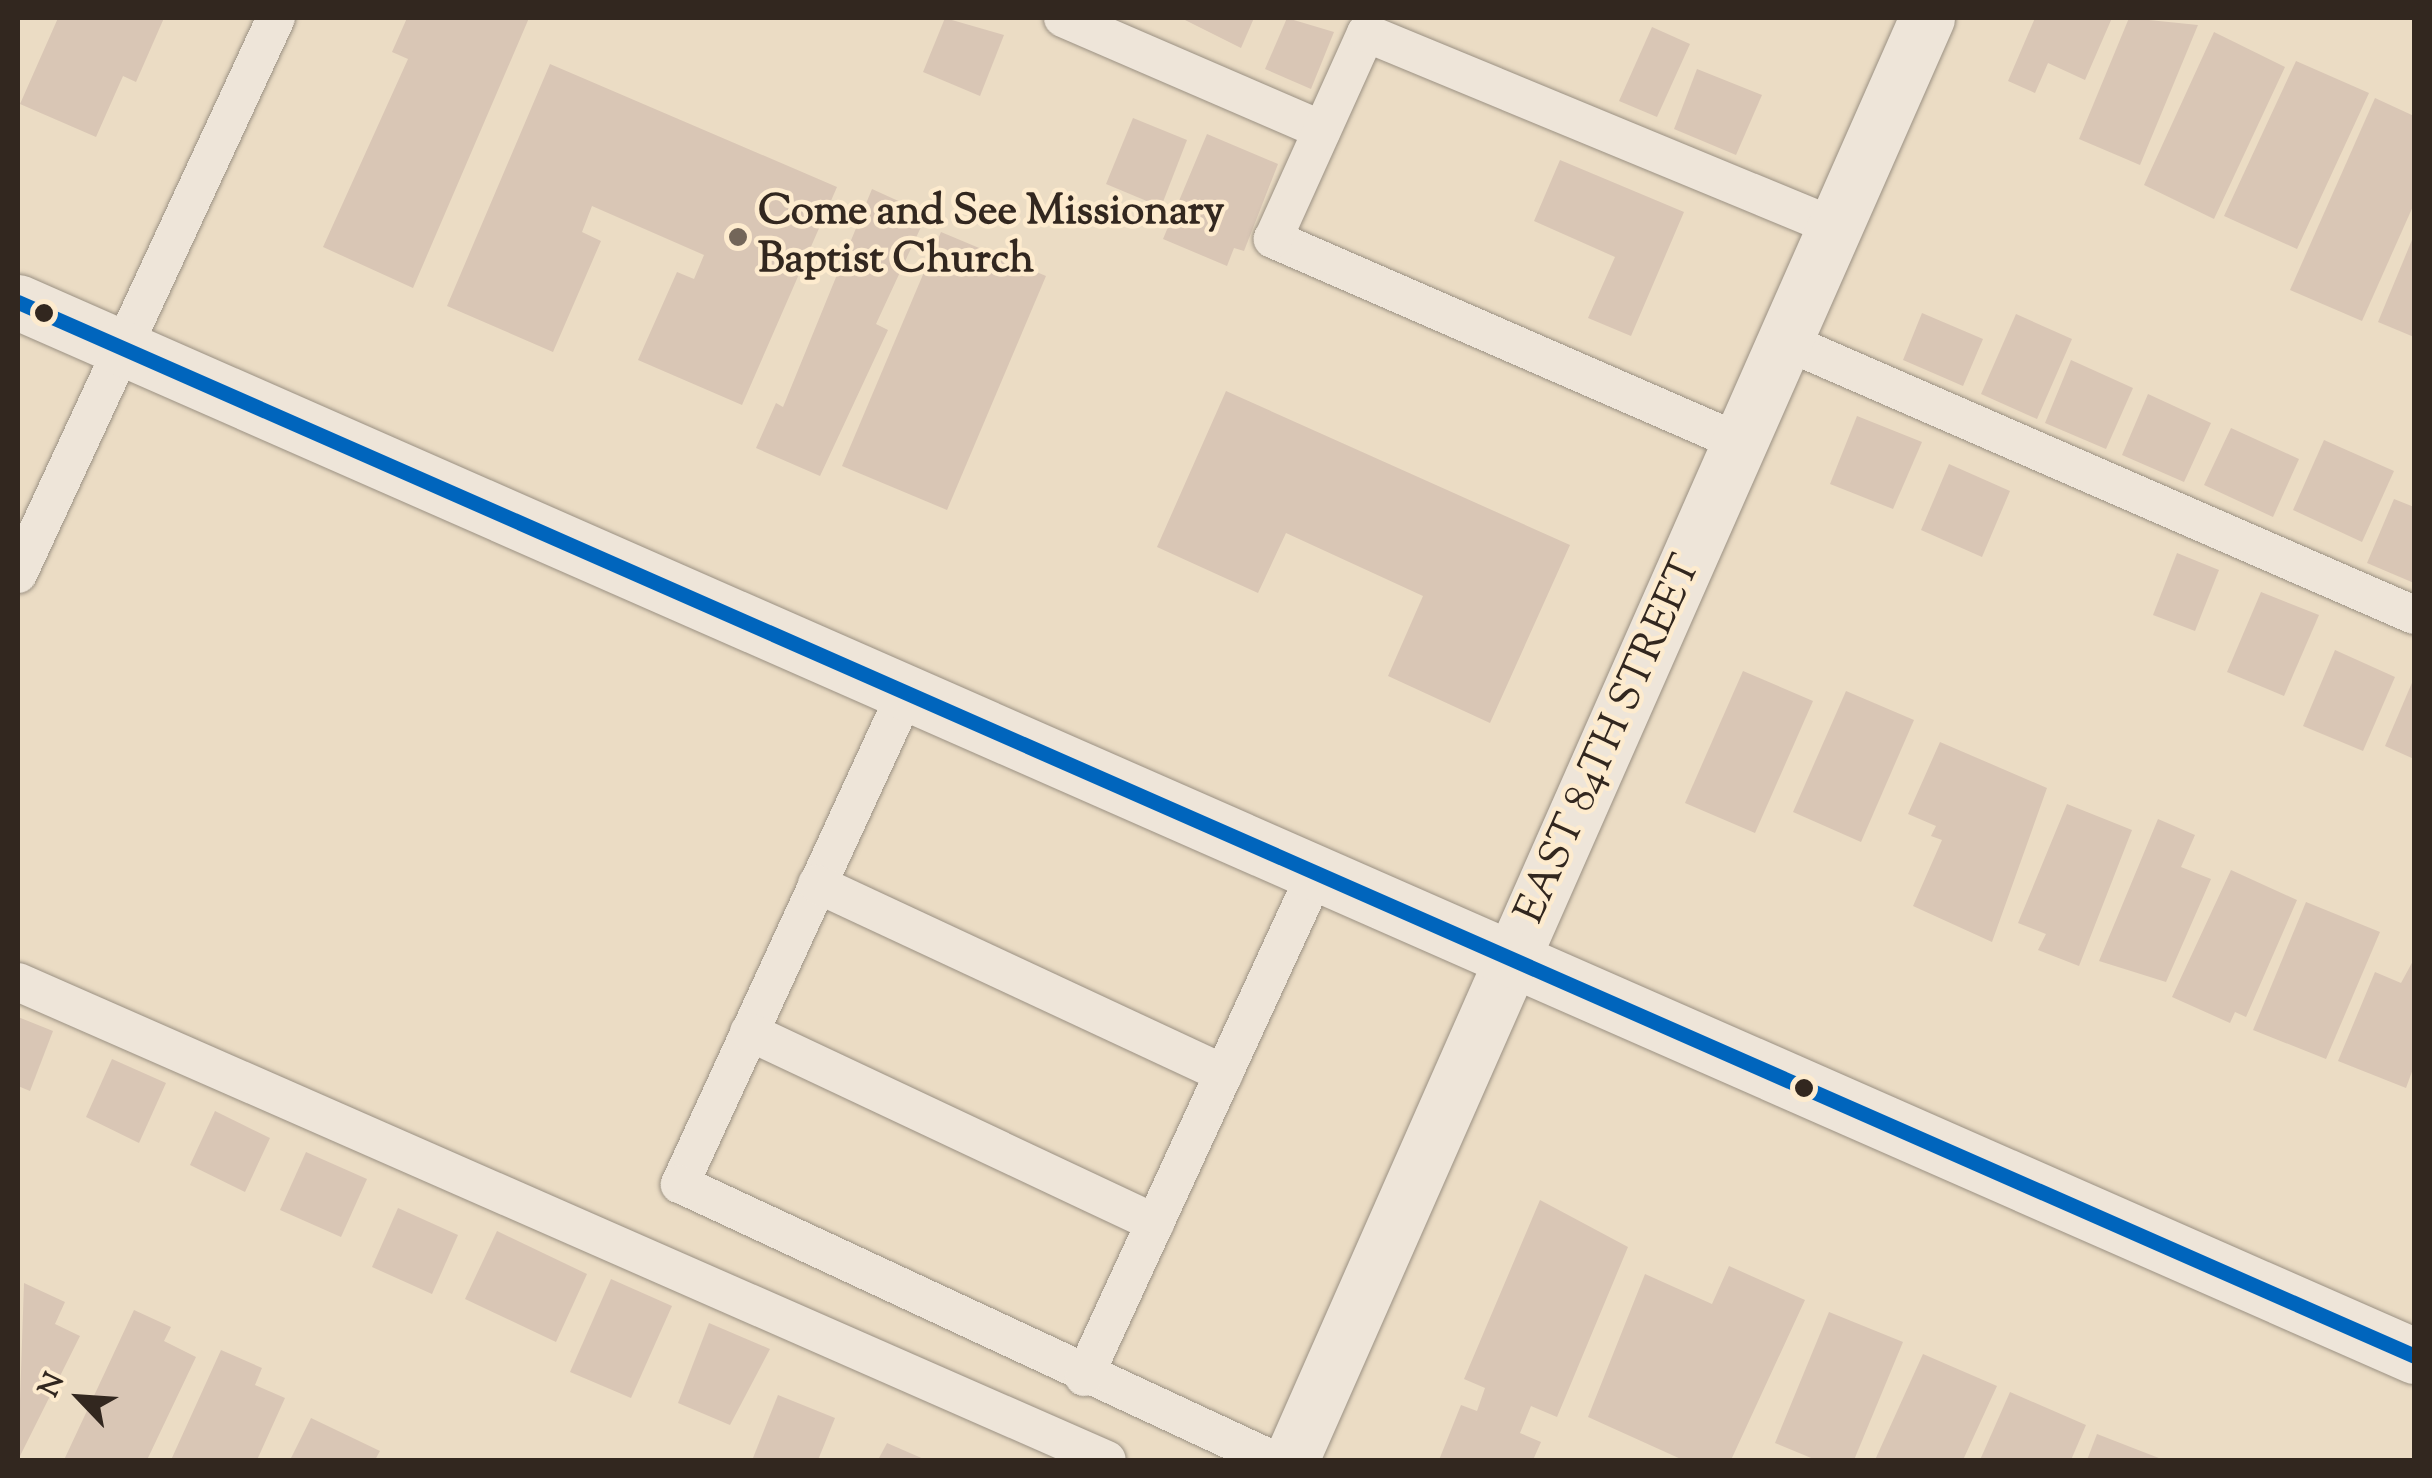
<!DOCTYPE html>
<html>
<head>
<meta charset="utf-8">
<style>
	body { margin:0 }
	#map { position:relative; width:2432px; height:1478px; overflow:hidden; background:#ebdcc4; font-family:"Sorts Mill Goudy",serif }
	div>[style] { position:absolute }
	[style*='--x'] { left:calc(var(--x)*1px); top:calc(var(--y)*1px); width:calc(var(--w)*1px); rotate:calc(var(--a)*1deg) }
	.building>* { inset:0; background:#d9c6b5 }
	.roads { filter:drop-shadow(0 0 2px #9b9183) drop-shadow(0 0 2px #9b9183) }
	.lane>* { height:38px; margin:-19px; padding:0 19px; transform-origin:19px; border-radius:19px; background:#eee5d9 }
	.street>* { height:55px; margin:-27.5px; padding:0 27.5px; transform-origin:27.5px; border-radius:27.5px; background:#eee5d9 }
	.secondary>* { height:55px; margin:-27.5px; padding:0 27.5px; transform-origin:27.5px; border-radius:27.5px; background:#eee5d9 }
	.bus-1>* { height:15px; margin:-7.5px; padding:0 7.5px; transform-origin:7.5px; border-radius:7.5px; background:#0065bd }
	.dots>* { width:28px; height:28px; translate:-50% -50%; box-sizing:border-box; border:5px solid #fdebce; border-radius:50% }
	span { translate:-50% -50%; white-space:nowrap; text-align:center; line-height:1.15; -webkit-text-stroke:9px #fdebce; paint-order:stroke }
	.poi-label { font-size:42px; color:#32271f; font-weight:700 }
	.left { translate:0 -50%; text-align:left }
	.street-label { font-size:42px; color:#32271f }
	.frame { position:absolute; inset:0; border:20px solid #32271f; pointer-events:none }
	.north { position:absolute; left:30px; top:1348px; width:100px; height:100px; -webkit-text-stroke:8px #fdebce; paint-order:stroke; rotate:295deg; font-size:28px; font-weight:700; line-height:40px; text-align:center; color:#32271f }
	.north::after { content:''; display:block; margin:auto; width:35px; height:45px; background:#32271f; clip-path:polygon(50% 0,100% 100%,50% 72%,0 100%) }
</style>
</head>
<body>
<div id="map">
	<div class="building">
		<div style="clip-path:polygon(58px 18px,164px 18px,136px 82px,123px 76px,96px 137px,20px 104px)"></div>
		<div style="clip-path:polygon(407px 18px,529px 18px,413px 288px,323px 247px,408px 59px,392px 52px)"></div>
		<div style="clip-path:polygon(945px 18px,1004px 35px,980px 96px,923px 72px)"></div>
		<div style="clip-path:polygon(1181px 18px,1254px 18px,1241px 48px)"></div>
		<div style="clip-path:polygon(1287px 18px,1334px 32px,1311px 89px,1265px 69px)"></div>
		<div style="clip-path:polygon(2035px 18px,2112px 18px,2085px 80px,2048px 63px,2035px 93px,2008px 81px)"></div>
		<div style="clip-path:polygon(2129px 18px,2198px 25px,2140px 165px,2079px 139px)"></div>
		<div style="clip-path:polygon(1652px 27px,1690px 44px,1657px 117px,1619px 101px)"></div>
		<div style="clip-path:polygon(2214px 32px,2285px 67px,2214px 219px,2144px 185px)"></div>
		<div style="clip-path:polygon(2296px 61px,2369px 93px,2297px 249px,2224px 216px)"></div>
		<div style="clip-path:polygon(550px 64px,837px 187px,742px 405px,638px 360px,677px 272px,694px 279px,704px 255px,592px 206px,582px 232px,601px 241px,553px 352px,447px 306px)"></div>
		<div style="clip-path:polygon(1697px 69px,1762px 95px,1736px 155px,1674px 129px)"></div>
		<div style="clip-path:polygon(2375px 98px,2414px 116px,2414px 204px,2362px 321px,2290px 290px)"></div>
		<div style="clip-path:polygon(1133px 118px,1187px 140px,1161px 207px,1106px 184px)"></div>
		<div style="clip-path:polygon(1207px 134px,1278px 164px,1244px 251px,1234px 248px,1227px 266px,1163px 239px)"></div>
		<div style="clip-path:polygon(1560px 160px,1684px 212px,1631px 336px,1588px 318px,1615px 257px,1534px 221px)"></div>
		<div style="clip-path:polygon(872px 189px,927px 214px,876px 324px,888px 330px,820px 476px,756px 448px,776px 403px,783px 407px)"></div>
		<div style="clip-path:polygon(941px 232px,1046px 276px,947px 510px,842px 466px)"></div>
		<div style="clip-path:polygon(2414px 235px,2414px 337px,2378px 322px)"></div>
		<div style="clip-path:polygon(1922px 313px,1983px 339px,1963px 386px,1903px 360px)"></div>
		<div style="clip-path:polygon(2016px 314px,2072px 339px,2037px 419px,1981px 394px)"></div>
		<div style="clip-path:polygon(2071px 360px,2133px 388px,2106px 449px,2045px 423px)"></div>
		<div style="clip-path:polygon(1226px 391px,1570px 545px,1490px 723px,1388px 676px,1423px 596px,1286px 533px,1258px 593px,1157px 547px)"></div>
		<div style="clip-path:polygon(2148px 394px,2211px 423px,2184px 482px,2122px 455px)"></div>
		<div style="clip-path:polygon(1857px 416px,1922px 442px,1893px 509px,1830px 484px)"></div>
		<div style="clip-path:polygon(2231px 428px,2299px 459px,2273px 517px,2204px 485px)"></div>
		<div style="clip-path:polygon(2324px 440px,2394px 471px,2362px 542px,2293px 510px)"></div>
		<div style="clip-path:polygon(1949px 464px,2010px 491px,1982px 557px,1921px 530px)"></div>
		<div style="clip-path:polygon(2394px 499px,2414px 507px,2414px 583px,2367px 563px)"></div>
		<div style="clip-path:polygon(2177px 553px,2219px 570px,2195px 631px,2153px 615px)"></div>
		<div style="clip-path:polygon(2261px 592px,2319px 615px,2284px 696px,2227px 672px)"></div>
		<div style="clip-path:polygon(2335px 650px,2395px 677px,2363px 751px,2303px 726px)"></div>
		<div style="clip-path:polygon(1743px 671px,1813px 701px,1755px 833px,1685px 803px)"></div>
		<div style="clip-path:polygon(2414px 678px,2414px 759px,2385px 746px)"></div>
		<div style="clip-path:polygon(1846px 691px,1914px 720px,1861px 842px,1793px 812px)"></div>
		<div style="clip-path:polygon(1940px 742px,2047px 788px,1992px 942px,1913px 906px,1942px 840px,1931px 836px,1936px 826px,1908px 814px)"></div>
		<div style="clip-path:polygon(2067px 804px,2132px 830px,2079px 966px,2038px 950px,2046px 934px,2018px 923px)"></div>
		<div style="clip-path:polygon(2158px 819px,2195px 835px,2181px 867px,2211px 879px,2166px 982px,2099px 961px)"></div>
		<div style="clip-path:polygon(2231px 870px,2297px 900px,2246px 1017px,2235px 1012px,2230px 1023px,2172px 997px)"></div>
		<div style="clip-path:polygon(2306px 902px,2380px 932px,2326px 1059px,2253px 1030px)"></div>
		<div style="clip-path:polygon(2414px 959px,2414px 1066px,2406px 1088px,2338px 1061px,2375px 972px,2401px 983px)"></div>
		<div style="clip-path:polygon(18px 1017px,53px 1031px,30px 1091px,18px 1086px)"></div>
		<div style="clip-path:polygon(112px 1059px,166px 1083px,139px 1143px,86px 1117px)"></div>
		<div style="clip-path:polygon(215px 1111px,270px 1138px,245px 1192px,190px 1165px)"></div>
		<div style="clip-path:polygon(306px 1152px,367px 1179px,341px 1237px,280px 1210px)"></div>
		<div style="clip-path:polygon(1540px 1200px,1628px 1247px,1557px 1417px,1531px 1406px,1520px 1433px,1541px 1442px,1533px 1460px,1439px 1460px,1461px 1405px,1477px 1411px,1485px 1388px,1464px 1379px)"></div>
		<div style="clip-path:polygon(398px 1208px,458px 1235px,432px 1294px,372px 1267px)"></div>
		<div style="clip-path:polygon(497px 1231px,587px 1274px,556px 1342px,465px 1299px)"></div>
		<div style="clip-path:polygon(1729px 1266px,1805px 1300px,1731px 1460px,1683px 1460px,1588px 1417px,1645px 1274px,1712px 1304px)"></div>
		<div style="clip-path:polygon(611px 1279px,672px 1306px,631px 1398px,570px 1372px)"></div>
		<div style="clip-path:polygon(24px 1283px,65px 1302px,55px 1324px,80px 1336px,18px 1460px)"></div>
		<div style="clip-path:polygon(134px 1310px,171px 1327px,164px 1341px,196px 1357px,147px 1460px,64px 1460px)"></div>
		<div style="clip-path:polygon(1829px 1312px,1903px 1342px,1854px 1460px,1816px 1460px,1775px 1443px)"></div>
		<div style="clip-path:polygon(709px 1323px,770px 1349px,730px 1425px,678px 1403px)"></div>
		<div style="clip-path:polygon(221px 1350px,262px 1368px,255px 1385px,285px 1398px,257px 1460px,171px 1460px)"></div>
		<div style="clip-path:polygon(1923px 1354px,1997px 1386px,1963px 1460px,1875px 1460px)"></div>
		<div style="clip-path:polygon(2010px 1392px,2086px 1425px,2071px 1460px,1980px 1460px)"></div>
		<div style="clip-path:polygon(778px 1395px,835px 1418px,818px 1460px,753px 1458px)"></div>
		<div style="clip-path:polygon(311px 1418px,380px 1451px,375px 1460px,290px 1460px)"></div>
		<div style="clip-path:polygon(2097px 1434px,2164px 1460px,2087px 1460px)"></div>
		<div style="clip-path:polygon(887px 1443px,926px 1460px,878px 1460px)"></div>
	</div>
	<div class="roads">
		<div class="lane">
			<div style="--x:1063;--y:18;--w:282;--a:23.4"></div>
			<div style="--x:1785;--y:341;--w:686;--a:23.54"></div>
			<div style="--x:1741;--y:443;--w:511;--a:-156.45"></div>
			<div style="--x:1273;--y:239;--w:226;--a:-65.7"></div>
			<div style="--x:1366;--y:33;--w:508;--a:22.47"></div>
			<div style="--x:18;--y:574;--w:613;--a:-65.11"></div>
			<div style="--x:906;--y:693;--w:541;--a:114.72"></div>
			<div style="--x:680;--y:1184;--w:654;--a:24.96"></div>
			<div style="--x:817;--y:884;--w:449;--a:25"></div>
			<div style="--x:18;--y:982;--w:1189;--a:23.7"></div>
			<div style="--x:749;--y:1032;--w:449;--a:25.2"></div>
			<div style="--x:1084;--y:1377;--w:555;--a:-65.28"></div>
		</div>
		<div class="street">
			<div style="--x:1291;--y:1460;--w:1576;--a:-66.2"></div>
		</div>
		<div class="secondary">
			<div style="--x:18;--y:302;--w:2618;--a:23.74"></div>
		</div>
	</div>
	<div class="bus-1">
		<div style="--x:18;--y:302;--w:2618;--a:23.74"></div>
	</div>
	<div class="dots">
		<div style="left:738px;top:237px;background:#736659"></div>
		<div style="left:44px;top:313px;background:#32271f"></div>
		<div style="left:1804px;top:1088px;background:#32271f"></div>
	</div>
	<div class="poi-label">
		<span class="left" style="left:758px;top:237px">Come and See Missionary<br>Baptist Church</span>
	</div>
	<div class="street-label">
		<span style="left:1610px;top:740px;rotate:-66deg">EAST 84TH STREET</span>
	</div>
	<div class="frame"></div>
	<div class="north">N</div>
</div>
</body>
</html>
